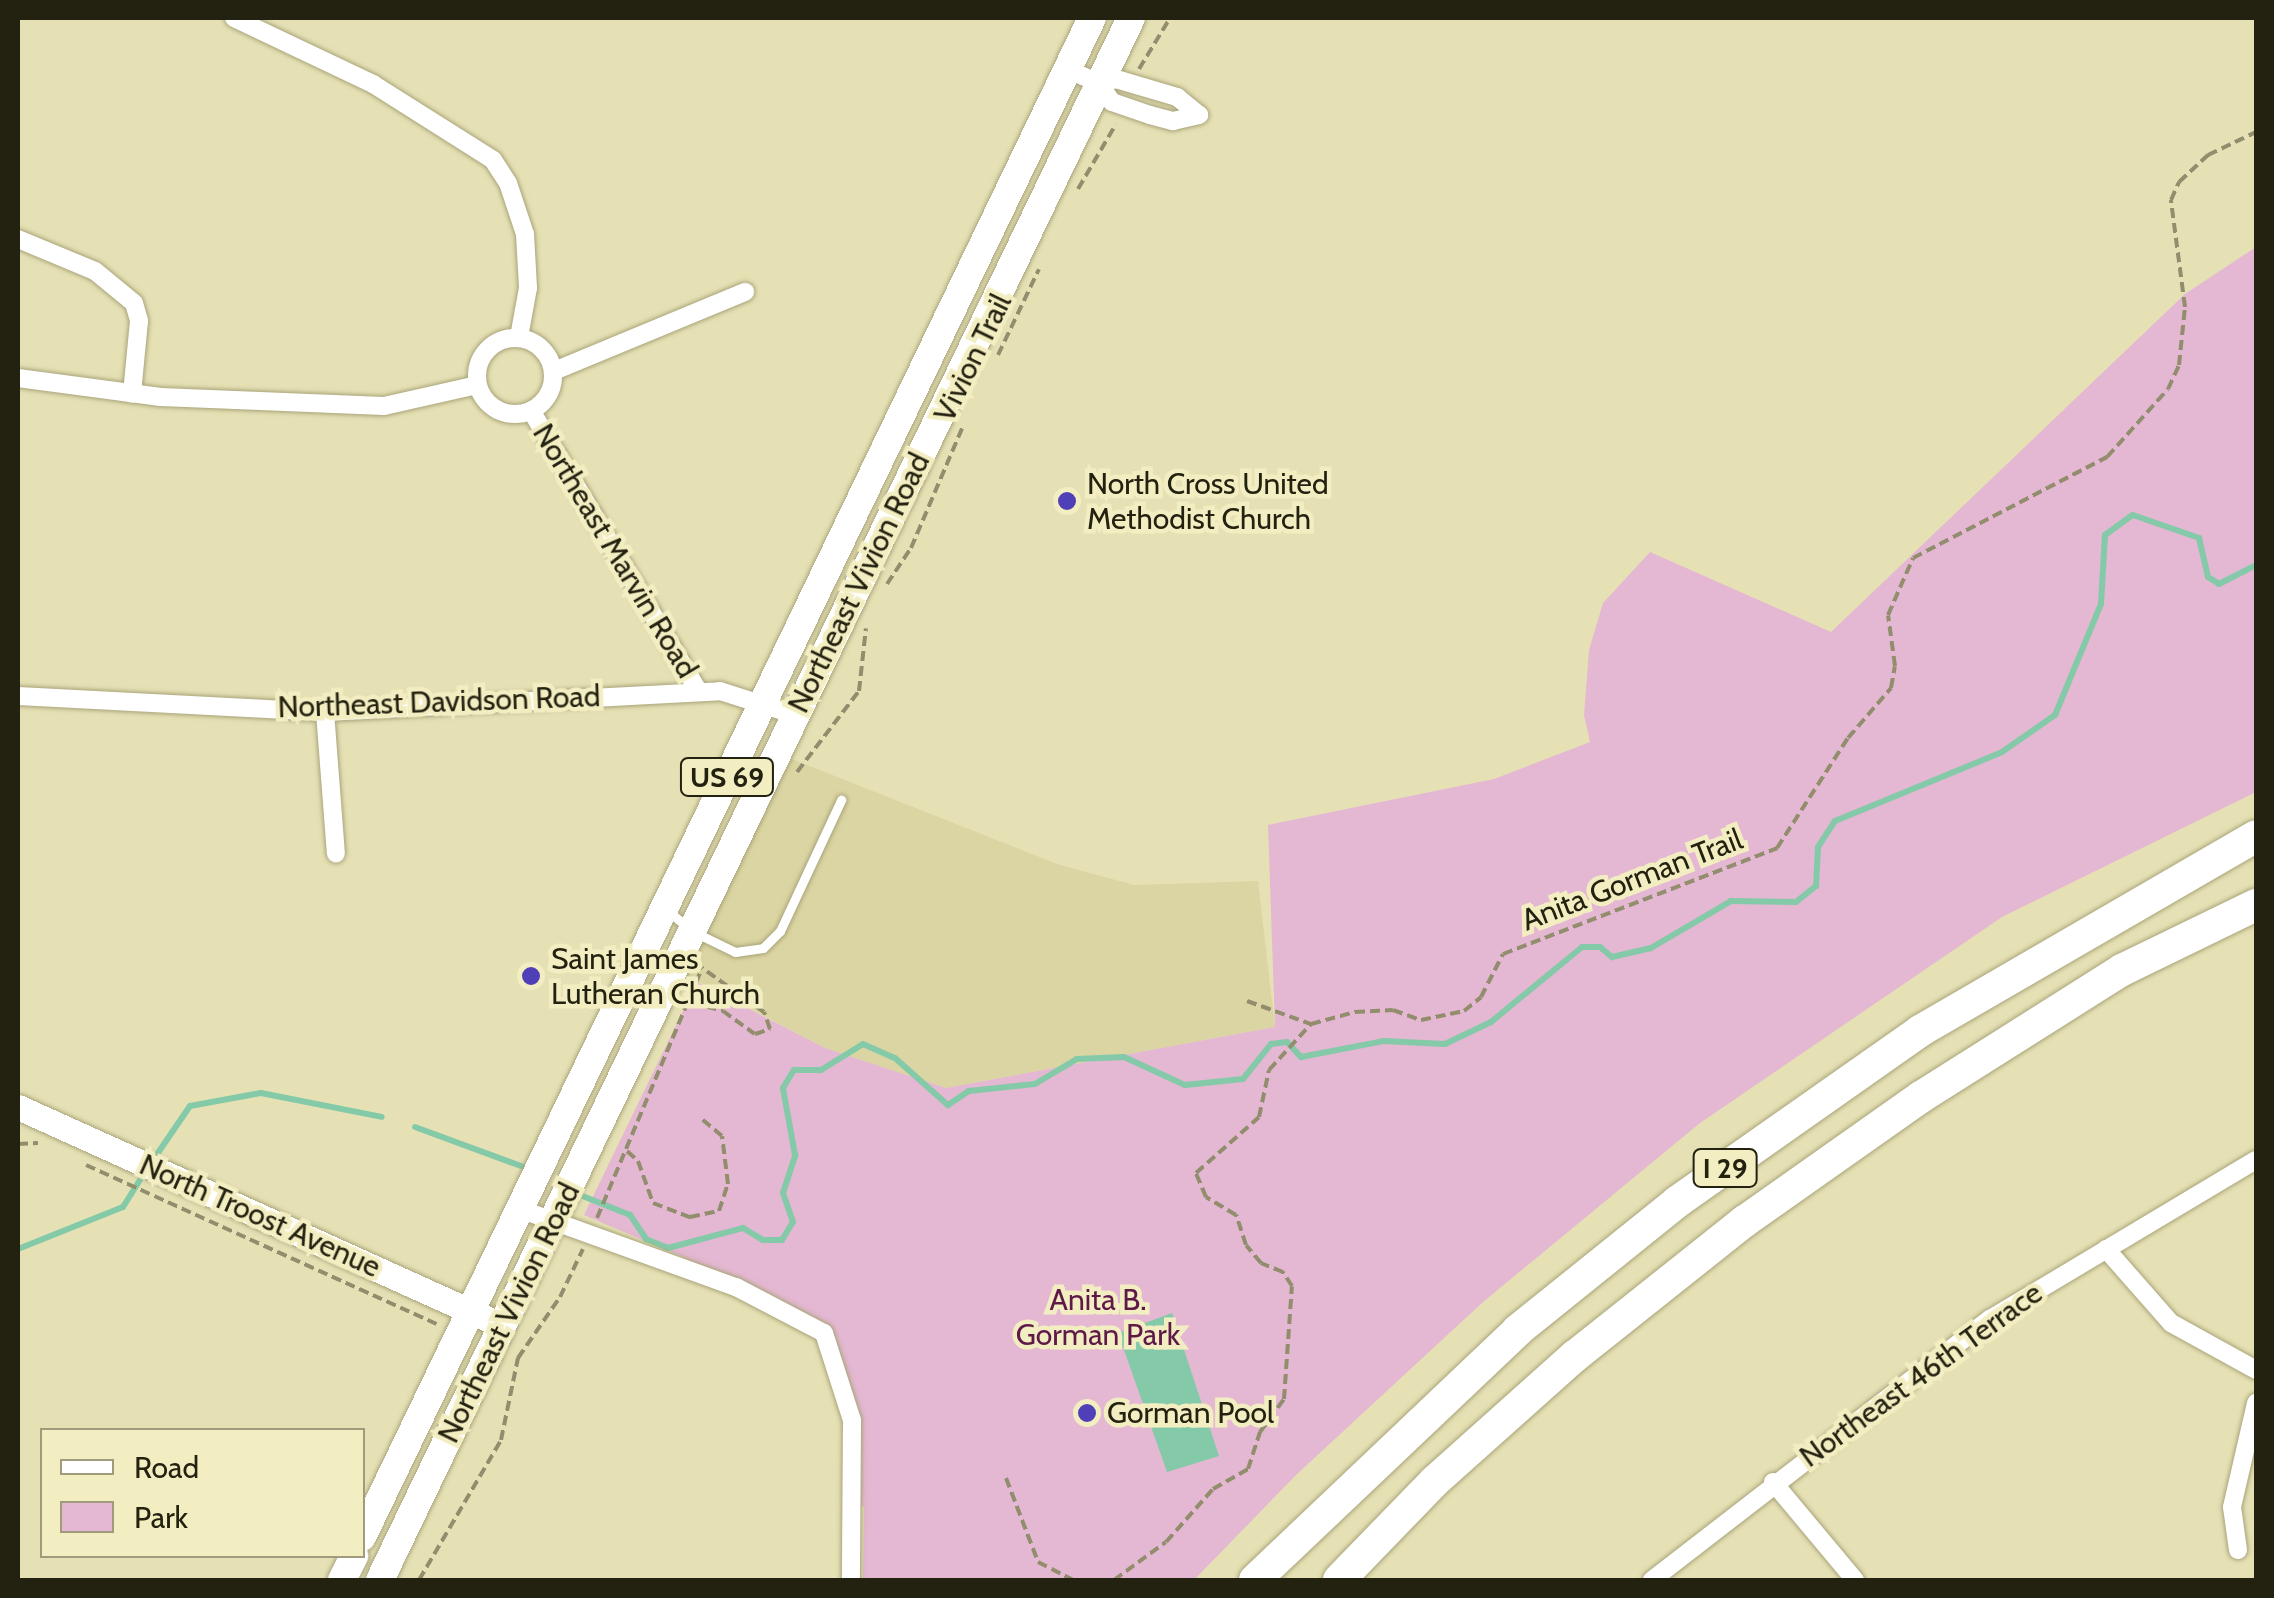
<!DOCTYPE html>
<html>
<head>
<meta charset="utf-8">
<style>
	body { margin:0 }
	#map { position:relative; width:2274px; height:1598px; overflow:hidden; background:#e6e1b5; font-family:Cabin,sans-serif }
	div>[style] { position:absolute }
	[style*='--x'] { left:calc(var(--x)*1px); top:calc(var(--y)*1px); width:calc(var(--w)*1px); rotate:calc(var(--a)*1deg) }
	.built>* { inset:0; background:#dbd5a3 }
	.green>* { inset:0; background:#e4b7d2 }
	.water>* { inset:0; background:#84caa8 }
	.stream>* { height:6px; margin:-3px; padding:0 3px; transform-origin:3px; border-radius:3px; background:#84caa8 }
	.path>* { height:4px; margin-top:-2px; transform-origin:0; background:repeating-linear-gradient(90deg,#918d6d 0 10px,transparent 0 15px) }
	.roads { filter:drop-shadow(0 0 2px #a9a47a) drop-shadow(0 0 2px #a9a47a) }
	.lane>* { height:9px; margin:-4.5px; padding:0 4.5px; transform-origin:4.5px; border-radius:4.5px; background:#fff }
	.street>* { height:18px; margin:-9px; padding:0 9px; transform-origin:9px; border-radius:9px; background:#fff }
	.street>.ring { margin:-9px; padding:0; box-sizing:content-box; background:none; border:18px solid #fff; border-radius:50% }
	.secondary>* { height:25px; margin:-12.5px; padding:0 12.5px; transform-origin:12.5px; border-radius:12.5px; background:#fff }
	.primary>* { height:28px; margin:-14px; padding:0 14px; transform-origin:14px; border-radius:14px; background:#fff }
	.highway>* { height:32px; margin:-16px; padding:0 16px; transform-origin:16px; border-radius:16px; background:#fff }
	.dots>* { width:28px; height:28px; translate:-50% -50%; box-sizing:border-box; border:5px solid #f3eec2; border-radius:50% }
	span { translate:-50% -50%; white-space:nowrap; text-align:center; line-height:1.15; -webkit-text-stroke:9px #f3eec2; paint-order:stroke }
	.shield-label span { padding:2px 8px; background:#f3eec2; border:2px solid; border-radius:8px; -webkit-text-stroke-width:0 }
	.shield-label { font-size:28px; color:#232110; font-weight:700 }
	.street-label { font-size:30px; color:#232110 }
	.poi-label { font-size:30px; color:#232110 }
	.left { translate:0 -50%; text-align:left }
	.park-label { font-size:30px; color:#5f1949 }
	.frame { position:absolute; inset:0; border:20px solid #232110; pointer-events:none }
	.legend { position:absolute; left:40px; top:1428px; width:325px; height:130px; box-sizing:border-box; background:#f3eec2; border:2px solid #a09c7b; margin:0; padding:12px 18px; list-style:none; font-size:30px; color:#232110 }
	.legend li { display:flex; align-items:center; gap:20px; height:50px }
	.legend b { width:50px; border:2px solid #a09c7b }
</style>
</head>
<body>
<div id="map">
	<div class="built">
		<div style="clip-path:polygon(787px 757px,1057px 864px,1134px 885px,1258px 881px,1275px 1027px,946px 1088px,825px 1048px,682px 973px)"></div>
	</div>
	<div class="green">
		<div style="clip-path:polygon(2256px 247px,2256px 792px,2002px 917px,1700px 1123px,1483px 1302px,1296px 1475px,1194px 1580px,863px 1580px,864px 1507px,852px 1501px,852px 1420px,824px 1333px,685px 1258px,584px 1215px,697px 982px,825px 1048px,946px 1088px,1275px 1027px,1268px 825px,1494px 779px,1590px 742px,1584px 715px,1589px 650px,1603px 603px,1650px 552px,1831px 632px,2185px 294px)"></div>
	</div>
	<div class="water">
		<div style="clip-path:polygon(1172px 1313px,1219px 1456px,1167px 1472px,1118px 1333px)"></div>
	</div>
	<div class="stream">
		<div style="--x:415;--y:1127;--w:116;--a:20.2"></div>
		<div style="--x:151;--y:1163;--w:69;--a:-55.6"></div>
		<div style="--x:190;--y:1106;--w:72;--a:-10.4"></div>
		<div style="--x:261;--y:1093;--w:123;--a:11.2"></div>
		<div style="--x:580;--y:1195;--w:54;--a:21.8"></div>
		<div style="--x:630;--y:1215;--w:29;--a:56"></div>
		<div style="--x:646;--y:1239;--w:24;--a:22"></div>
		<div style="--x:668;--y:1248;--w:78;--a:-14.9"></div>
		<div style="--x:743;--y:1228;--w:23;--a:31"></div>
		<div style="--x:763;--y:1240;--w:19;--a:0"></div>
		<div style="--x:782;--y:1240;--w:21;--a:-59"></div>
		<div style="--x:793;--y:1222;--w:31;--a:-109"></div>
		<div style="--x:783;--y:1193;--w:40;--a:-72"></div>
		<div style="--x:795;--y:1155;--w:68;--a:-100.2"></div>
		<div style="--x:783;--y:1088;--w:21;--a:-59"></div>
		<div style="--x:794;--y:1070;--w:27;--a:0"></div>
		<div style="--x:821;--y:1070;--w:49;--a:-31.8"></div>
		<div style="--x:863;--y:1044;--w:35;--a:24"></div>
		<div style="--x:895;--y:1058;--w:71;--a:41.6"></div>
		<div style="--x:948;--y:1105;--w:25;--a:-34"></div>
		<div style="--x:969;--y:1091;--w:66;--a:-6.1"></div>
		<div style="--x:1035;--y:1084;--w:49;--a:-30.8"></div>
		<div style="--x:1077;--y:1059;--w:47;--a:-2.4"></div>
		<div style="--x:1124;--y:1057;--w:67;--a:24.7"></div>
		<div style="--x:1185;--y:1085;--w:58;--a:-5.9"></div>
		<div style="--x:1243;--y:1079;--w:45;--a:-51.3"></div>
		<div style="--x:1271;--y:1044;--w:16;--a:-7"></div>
		<div style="--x:1287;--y:1042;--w:21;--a:47"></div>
		<div style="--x:1301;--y:1057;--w:85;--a:-10.9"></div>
		<div style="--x:1384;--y:1041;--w:61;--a:2.8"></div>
		<div style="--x:1445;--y:1044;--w:51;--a:-25.6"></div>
		<div style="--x:1491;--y:1022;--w:118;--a:-39.5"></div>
		<div style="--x:1582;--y:947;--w:18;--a:0"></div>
		<div style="--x:1600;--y:947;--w:16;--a:40"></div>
		<div style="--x:1612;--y:957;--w:40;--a:-13"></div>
		<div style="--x:1651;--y:948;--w:93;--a:-30.4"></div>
		<div style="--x:1731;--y:901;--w:65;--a:0.9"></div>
		<div style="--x:1796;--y:902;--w:26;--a:-39"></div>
		<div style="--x:1816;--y:886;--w:39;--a:-87"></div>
		<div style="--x:1818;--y:847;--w:31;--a:-57"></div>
		<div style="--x:1835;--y:821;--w:181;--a:-22.4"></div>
		<div style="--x:2002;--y:752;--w:65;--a:-34.9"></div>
		<div style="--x:2055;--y:715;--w:120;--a:-67.5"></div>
		<div style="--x:2101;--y:604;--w:69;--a:-86.7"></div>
		<div style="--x:2105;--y:535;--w:34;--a:-36"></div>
		<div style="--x:2133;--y:515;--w:70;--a:19.2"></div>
		<div style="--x:2199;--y:538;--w:40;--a:77"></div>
		<div style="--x:2208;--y:577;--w:13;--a:32"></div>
		<div style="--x:2219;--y:584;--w:42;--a:-27.2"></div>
		<div style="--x:18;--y:1249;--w:113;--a:-21.8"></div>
		<div style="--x:123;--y:1207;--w:40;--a:-58"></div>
	</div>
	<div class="path">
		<div style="--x:1139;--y:69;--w:60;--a:-58.7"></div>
		<div style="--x:1078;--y:189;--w:75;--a:-59.7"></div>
		<div style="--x:998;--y:355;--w:95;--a:-64.5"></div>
		<div style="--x:887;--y:584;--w:43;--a:-56.3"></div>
		<div style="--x:911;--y:548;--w:133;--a:-66.9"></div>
		<div style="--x:797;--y:772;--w:102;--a:-52.6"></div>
		<div style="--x:859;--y:691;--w:63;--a:-83.7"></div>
		<div style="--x:1247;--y:1001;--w:68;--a:19.8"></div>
		<div style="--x:692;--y:1003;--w:32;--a:14"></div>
		<div style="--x:723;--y:1011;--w:39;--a:36"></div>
		<div style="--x:755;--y:1034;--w:16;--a:-18"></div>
		<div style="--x:770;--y:1029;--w:18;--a:-109"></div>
		<div style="--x:764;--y:1012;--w:76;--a:-144.6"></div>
		<div style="--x:18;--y:1144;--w:20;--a:-3"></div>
		<div style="--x:627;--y:1151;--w:15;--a:42"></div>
		<div style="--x:638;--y:1161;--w:45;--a:70.3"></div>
		<div style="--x:653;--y:1203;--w:40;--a:21"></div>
		<div style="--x:690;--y:1217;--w:30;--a:-12"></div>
		<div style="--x:719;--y:1211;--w:28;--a:-72"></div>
		<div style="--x:728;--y:1184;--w:48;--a:-97.1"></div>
		<div style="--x:722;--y:1136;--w:26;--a:-140"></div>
		<div style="--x:86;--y:1165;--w:385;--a:24.4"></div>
		<div style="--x:597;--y:1218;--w:266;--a:-67.2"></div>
		<div style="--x:1006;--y:1478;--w:90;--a:69.1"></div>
		<div style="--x:1038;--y:1562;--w:39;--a:27"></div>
		<div style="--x:419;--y:1580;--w:162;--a:-59.6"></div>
		<div style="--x:501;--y:1440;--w:84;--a:-78.3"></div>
		<div style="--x:518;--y:1358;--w:74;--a:-55.5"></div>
		<div style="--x:560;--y:1297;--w:53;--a:-64.4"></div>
		<div style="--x:1114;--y:1580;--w:64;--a:-36.2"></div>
		<div style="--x:1166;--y:1542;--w:71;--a:-48.4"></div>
		<div style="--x:1213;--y:1489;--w:40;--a:-29.7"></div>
		<div style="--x:1248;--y:1469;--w:39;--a:-72"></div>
		<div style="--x:1260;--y:1432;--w:41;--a:-54"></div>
		<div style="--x:1284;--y:1399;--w:113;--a:-86"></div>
		<div style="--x:1292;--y:1286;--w:17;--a:-123"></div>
		<div style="--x:1283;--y:1272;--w:24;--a:-158"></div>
		<div style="--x:1261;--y:1263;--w:23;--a:-130"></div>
		<div style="--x:1246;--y:1245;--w:32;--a:-108"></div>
		<div style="--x:1236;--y:1215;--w:35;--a:-149"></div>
		<div style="--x:1206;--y:1197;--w:26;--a:-113"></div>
		<div style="--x:1196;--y:1173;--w:84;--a:-41.6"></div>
		<div style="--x:1259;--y:1117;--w:48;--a:-78"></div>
		<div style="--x:1269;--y:1070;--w:62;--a:-47.6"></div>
		<div style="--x:1311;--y:1024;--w:46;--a:-15.3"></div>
		<div style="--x:1355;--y:1012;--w:38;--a:-3"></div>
		<div style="--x:1393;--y:1010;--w:30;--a:20"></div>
		<div style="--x:1421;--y:1020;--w:44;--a:-11.8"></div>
		<div style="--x:1464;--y:1011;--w:22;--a:-39"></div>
		<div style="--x:1481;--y:997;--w:48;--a:-62.9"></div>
		<div style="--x:1503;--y:954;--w:294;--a:-21.1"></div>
		<div style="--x:1777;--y:848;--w:131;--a:-57.2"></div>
		<div style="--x:1848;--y:738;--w:66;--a:-49.3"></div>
		<div style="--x:1891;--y:688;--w:22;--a:-80"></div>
		<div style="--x:1895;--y:666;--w:51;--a:-97.8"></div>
		<div style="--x:1888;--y:615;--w:62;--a:-66.3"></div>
		<div style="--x:1913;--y:558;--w:219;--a:-27.5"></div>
		<div style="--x:2107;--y:457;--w:91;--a:-48.1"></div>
		<div style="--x:2168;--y:389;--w:26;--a:-65"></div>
		<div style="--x:2179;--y:365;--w:58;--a:-84.1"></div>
		<div style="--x:2185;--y:307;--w:108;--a:-97.5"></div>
		<div style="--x:2171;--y:200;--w:20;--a:-66"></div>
		<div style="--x:2179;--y:182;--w:40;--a:-43"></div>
		<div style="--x:2208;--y:155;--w:53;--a:-25.6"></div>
	</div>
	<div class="roads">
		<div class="lane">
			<div style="--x:667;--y:910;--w:33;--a:40"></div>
			<div style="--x:692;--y:931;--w:48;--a:26"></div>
			<div style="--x:735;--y:952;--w:28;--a:-8"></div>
			<div style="--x:763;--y:948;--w:24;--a:-45"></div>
			<div style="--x:780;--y:931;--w:145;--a:-65"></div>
		</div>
		<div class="street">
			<div style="--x:234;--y:18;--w:154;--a:25.4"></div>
			<div style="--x:373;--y:84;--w:142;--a:32.3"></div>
			<div style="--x:493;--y:160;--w:27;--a:57"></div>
			<div style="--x:508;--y:183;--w:54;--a:71.6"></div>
			<div style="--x:525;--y:234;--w:54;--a:86.8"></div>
			<div style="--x:528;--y:288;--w:50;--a:100.4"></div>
			<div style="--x:1067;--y:69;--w:35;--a:24"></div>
			<div style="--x:1099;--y:83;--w:23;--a:56"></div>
			<div style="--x:1112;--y:102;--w:40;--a:18.9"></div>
			<div style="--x:1150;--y:115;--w:24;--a:15"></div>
			<div style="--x:1173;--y:121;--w:27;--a:-13"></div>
			<div style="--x:1099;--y:83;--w:17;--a:-13"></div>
			<div style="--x:1116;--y:79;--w:64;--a:16.4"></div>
			<div style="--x:1177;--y:97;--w:28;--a:39"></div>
			<div style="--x:18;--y:239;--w:83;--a:22.6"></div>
			<div style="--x:95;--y:271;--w:50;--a:39.4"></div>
			<div style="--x:134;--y:303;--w:19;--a:74"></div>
			<div style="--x:139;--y:321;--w:73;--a:95.5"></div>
			<div class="ring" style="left:477px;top:338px;width:58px;height:58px"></div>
			<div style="--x:554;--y:371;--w:207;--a:-22.5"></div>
			<div style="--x:18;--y:378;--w:144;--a:7.6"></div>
			<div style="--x:161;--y:397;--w:223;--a:2.3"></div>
			<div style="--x:384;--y:406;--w:91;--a:-12.7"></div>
			<div style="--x:532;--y:412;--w:325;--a:59.2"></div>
			<div style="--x:18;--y:696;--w:307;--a:3"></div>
			<div style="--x:325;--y:712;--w:396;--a:-3"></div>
			<div style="--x:720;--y:691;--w:79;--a:17.7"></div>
			<div style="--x:325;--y:712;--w:142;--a:85.6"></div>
			<div style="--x:520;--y:1209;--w:230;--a:19.9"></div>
			<div style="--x:736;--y:1287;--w:99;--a:27.6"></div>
			<div style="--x:824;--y:1333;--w:91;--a:72.2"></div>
			<div style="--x:852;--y:1420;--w:160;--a:90.4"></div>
			<div style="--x:2106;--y:1249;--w:98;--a:48.7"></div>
			<div style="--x:2171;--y:1323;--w:97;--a:28.9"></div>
			<div style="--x:1773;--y:1482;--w:128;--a:50.1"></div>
			<div style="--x:2238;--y:1550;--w:43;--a:-97.9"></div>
			<div style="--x:2232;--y:1507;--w:107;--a:-77"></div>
			<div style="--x:1652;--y:1580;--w:427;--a:-37.7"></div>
			<div style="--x:1990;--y:1319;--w:310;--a:-30.9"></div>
		</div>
		<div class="secondary">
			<div style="--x:18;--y:1107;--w:532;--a:24.3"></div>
		</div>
		<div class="primary">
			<div style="--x:362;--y:1537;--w:1685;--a:-64.33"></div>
			<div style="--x:342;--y:1580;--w:27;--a:-63"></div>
			<div style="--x:380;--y:1580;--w:1733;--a:-64.32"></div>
		</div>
		<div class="highway">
			<div style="--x:1255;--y:1580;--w:363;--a:-43.5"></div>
			<div style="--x:1518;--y:1330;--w:204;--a:-38.8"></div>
			<div style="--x:1677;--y:1202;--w:297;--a:-35.1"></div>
			<div style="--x:1920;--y:1031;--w:388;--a:-30.1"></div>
			<div style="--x:1339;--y:1580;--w:138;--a:-45.9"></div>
			<div style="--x:1435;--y:1481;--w:188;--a:-41.8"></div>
			<div style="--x:1575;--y:1356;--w:217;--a:-38.5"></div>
			<div style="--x:1745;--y:1221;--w:215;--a:-35.2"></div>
			<div style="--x:1921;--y:1097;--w:238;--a:-32.3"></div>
			<div style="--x:2122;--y:970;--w:149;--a:-25.9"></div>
		</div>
	</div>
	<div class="dots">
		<div style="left:1067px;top:501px;background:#4f40b7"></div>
		<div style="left:531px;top:976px;background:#4f40b7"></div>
		<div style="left:1087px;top:1413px;background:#4f40b7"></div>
	</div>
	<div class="shield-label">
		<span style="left:727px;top:777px">US 69</span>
		<span style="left:1725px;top:1168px">I 29</span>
	</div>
	<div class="street-label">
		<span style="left:973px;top:358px;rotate:-64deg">Vivion Trail</span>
		<span style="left:615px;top:551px;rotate:59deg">Northeast Marvin Road</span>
		<span style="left:859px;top:583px;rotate:-64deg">Northeast Vivion Road</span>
		<span style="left:439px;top:702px;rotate:-2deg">Northeast Davidson Road</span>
		<span style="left:1632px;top:880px;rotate:-21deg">Anita Gorman Trail</span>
		<span style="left:260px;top:1216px;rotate:24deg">North Troost Avenue</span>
		<span style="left:509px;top:1313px;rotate:-64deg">Northeast Vivion Road</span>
		<span style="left:1921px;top:1375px;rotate:-36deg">Northeast 46th Terrace</span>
	</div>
	<div class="poi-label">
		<span class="left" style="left:1087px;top:501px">North Cross United<br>Methodist Church</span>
		<span class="left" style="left:551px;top:976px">Saint James<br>Lutheran Church</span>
		<span class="left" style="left:1107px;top:1413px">Gorman Pool</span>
	</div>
	<div class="park-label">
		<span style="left:1098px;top:1317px">Anita B.<br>Gorman Park</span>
	</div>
	<div class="frame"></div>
	<ul class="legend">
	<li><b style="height:12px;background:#fff"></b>Road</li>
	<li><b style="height:28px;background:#e4b7d2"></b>Park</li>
	</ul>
</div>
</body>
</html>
